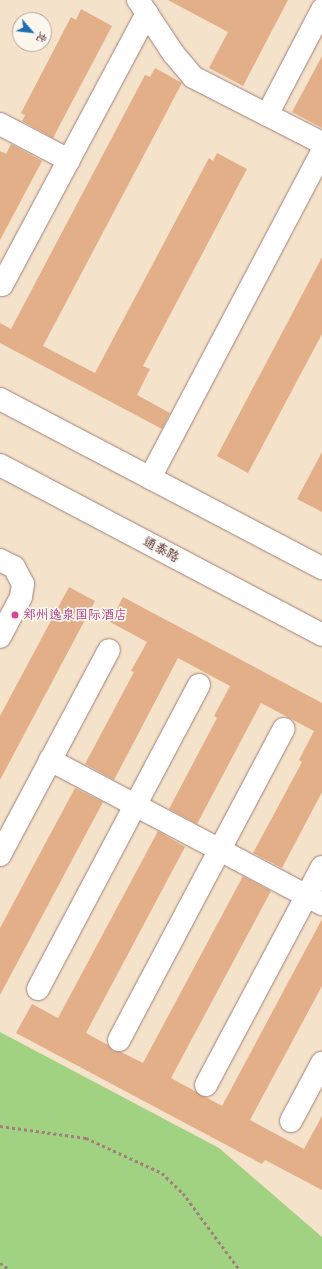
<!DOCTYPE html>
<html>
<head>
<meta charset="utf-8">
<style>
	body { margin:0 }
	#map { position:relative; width:322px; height:1269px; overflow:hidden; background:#f5e2ca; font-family:Sriracha,"LXGW WenKai TC",sans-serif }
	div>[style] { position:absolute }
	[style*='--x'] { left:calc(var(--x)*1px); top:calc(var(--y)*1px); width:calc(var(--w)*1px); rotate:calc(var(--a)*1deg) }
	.green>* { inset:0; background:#a1d281 }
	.building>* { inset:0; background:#e2af88 }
	.path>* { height:2.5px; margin-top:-1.25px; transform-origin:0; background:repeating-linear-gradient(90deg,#a0807a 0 3px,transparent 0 6px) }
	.roads { filter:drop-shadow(0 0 1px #a0807a) drop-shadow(0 0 1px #a0807a) }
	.minor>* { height:22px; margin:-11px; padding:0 11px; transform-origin:11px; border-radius:11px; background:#fff }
	.dots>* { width:11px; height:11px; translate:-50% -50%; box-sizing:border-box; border:2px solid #fbf7ec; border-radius:50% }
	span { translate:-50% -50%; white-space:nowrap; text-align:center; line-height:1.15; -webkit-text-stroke:3.5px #fbf7ec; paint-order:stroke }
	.street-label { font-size:13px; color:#4a1f2b }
	.hotel-label { font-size:13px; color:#b23c85 }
	.left { translate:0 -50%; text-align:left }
	.north { position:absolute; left:12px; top:12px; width:40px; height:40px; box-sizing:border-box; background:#fbf7ec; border:1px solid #b4a19f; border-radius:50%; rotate:118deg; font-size:11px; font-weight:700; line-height:16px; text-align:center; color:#4a1f2b }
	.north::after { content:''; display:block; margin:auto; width:14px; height:18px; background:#1f6fb2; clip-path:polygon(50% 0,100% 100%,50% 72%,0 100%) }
</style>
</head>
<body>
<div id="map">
	<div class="green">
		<div style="clip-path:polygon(0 1032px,219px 1148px,322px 1237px,322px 1269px,0 1269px)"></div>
	</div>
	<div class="building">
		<div style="clip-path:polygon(168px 0,288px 0,243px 86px,209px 68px,228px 32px)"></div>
		<div style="clip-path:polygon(81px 9px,112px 26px,53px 138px,22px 121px,25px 115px,21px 113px,71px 17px,76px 20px)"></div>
		<div style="clip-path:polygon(322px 56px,322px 128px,292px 112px)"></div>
		<div style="clip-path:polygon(155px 68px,182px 83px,43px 346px,95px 373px,209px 158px,213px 161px,217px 153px,247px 169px,143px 366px,150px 369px,137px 395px,170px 413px,162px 429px,0 343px,0 323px,11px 329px,145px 75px,150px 77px)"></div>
		<div style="clip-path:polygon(11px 144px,42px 161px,0 240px,0 151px,6px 154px)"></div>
		<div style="clip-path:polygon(322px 257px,322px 334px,248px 473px,217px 456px)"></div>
		<div style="clip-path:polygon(322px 452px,322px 512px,297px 499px)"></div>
		<div style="clip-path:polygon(69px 587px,95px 601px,0 780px,0 716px)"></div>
		<div style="clip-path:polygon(123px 597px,322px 703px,322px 792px,282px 868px,253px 853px,302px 762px,299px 760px,314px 731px,261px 703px,197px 824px,169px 809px,217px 718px,214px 716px,230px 686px,178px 658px,114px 780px,85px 764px,134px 672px,131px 671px,147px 642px,110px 622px)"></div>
		<div style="clip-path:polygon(75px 788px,103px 802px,0 995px,0 928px)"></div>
		<div style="clip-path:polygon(158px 831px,185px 847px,86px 1033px,108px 1045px,113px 1051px,121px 1052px,143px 1063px,243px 876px,271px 891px,171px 1078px,222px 1106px,322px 919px,322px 986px,250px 1120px,304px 1149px,322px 1116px,322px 1190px,265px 1160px,262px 1164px,16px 1033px,32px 1004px,58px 1018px)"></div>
	</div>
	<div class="path">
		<div style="--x:0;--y:1126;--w:87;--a:7.9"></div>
		<div style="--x:86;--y:1138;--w:84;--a:24.7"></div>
		<div style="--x:162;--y:1173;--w:29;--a:44"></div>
		<div style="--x:183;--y:1193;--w:94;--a:53.6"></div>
		<div style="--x:0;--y:1263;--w:11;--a:34"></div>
	</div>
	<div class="roads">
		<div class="minor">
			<div style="--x:138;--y:0;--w:64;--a:56.6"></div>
			<div style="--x:173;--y:53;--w:31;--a:50"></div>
			<div style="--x:193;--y:77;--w:145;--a:27.1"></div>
			<div style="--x:267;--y:115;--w:119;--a:-62.4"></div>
			<div style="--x:0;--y:124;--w:78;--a:27.6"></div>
			<div style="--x:2;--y:285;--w:308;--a:-61.9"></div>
			<div style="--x:0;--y:399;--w:364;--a:27.7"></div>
			<div style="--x:0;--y:465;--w:364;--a:27.8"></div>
			<div style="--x:150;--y:478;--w:369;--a:-62.2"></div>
			<div style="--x:0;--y:560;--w:16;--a:27"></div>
			<div style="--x:14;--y:567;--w:19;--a:62"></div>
			<div style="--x:23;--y:584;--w:13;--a:99"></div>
			<div style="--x:21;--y:597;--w:45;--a:117.7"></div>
			<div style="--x:50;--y:760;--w:308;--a:27.9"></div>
			<div style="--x:0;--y:855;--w:232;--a:-62"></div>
			<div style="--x:38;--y:989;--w:344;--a:-62.1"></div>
			<div style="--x:119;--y:1040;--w:352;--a:-62.1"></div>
			<div style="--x:206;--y:1085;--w:247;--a:-62"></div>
			<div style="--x:291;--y:1121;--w:66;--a:-61.9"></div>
		</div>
	</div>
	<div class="dots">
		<div style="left:15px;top:615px;background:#d1479c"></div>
	</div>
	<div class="street-label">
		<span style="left:161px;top:550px;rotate:28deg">通泰路</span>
	</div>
	<div class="hotel-label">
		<span class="left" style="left:23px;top:615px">郑州逸泉国际酒店</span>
	</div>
	<div class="north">北</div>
</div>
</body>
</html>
